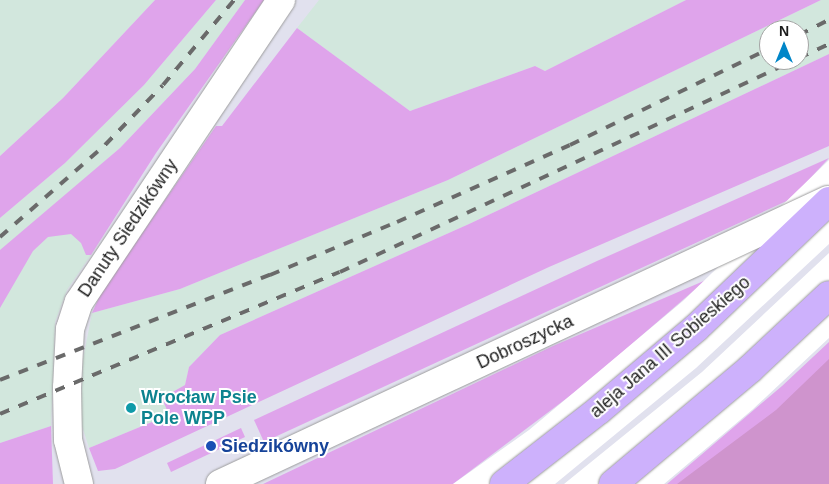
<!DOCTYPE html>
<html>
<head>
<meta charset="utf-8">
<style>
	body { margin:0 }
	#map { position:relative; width:829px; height:484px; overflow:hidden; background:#e1e1ee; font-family:Arial,sans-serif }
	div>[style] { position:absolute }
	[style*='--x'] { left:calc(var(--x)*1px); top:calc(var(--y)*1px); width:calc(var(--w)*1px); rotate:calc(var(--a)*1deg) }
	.industrial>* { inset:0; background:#d2e7dd }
	.grass>* { inset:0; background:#dfa4eb }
	.forest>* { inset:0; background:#cf94cd }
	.pier>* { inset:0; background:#fff }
	.roads { filter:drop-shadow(0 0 1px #9d9d9d) drop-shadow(0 0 1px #9d9d9d) }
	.minor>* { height:28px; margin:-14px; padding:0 14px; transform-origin:14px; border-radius:14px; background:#fff }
	.secondary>* { height:28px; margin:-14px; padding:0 14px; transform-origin:14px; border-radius:14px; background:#cdb1fc }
	.rail>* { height:4px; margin-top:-2px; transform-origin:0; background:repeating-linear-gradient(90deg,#6a6a6a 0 10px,transparent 0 20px) }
	.dots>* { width:14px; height:14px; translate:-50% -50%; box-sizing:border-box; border:2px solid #fff; border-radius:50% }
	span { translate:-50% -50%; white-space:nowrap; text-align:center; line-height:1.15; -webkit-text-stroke:4px #fff; paint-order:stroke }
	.street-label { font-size:18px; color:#1c1c1c }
	.culture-label { font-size:18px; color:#0d838f; font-weight:700 }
	.left { translate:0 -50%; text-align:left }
	.transit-label { font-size:18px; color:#164399; font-weight:700 }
	.north { position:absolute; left:759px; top:20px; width:50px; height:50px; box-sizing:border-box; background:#fff; border:1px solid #a4a4a4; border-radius:50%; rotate:0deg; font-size:14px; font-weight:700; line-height:20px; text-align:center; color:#1c1c1c }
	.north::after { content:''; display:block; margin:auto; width:18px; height:22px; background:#0086c8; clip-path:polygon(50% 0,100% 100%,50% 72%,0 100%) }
</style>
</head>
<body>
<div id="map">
	<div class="industrial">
		<div style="clip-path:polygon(0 0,155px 0,63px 98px,0 156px)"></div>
		<div style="clip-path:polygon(216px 0,245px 0,195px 69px,120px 148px,62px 199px,91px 255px,67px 290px,55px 322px,51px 426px,0 443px,0 218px,65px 163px,144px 85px)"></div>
		<div style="clip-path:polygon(319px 0,686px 0,545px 71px,535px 66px,410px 111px,297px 28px)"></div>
		<div style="clip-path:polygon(evenodd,821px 0,829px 0,829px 54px,469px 224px,220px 335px,189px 367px,185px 385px,164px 397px,169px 415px,89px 448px,82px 426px,81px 408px,83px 359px,92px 313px,180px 289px,448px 180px,821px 0,769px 30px,799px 30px,799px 60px,769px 60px,769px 30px)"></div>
	</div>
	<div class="grass">
		<div style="clip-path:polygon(155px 0,216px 0,144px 85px,65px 163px,0 218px,0 156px,63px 98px)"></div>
		<div style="clip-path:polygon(245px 0,264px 0,156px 153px,91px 255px,86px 255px,81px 243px,71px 234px,48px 237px,33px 251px,0 308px,0 250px,120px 148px,195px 69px)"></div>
		<div style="clip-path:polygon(686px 0,821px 0,448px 180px,180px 289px,92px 313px,101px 293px,216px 126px,222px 126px,297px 28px,410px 111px,535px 66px,545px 71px)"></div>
		<div style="clip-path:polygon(829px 54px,829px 146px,549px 267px,115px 469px,98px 471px,89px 448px,169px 415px,162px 398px,185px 385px,189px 367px,220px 335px,469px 224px)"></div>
		<div style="clip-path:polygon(829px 158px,791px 199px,264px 442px,254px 420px,597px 261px)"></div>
		<div style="clip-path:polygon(706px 280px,583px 386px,453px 484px,263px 484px,553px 346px)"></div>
		<div style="clip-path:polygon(829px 342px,829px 484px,667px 484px,782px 386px)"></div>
		<div style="clip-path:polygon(51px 426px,53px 484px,0 484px,0 443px)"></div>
		<div style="clip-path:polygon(241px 428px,245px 437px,171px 472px,167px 463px)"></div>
	</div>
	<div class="forest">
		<div style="clip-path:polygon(829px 359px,829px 484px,677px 484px,776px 410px)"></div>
	</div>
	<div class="pier">
		<div style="clip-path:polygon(829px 160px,829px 244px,696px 368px,555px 484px,453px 484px,529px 430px,683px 301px)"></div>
		<div style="clip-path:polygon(829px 253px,829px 338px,752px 410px,664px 484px,564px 484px,702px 372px)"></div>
	</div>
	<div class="roads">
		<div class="minor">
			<div style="--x:79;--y:484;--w:45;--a:-104"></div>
			<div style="--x:68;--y:440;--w:52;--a:-91.1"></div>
			<div style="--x:67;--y:388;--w:59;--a:-87.1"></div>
			<div style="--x:70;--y:329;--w:28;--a:-72"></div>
			<div style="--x:79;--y:302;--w:363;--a:-56.2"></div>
			<div style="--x:220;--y:484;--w:671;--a:-25.04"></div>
		</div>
		<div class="secondary">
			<div style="--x:504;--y:484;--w:120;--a:-37.9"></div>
			<div style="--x:599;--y:410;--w:127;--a:-40.2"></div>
			<div style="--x:696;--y:328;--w:184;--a:-43.7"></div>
			<div style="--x:613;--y:484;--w:179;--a:-40"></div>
			<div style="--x:750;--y:369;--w:108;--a:-43.1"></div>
		</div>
	</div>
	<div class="rail">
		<div style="--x:799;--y:35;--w:34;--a:-27"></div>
		<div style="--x:799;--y:58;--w:33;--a:-25"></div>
		<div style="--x:0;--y:237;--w:140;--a:-41.2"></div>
		<div style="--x:105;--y:145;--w:83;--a:-46"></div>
		<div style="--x:163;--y:85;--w:111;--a:-50.1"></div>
		<div style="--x:0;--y:380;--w:290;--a:-21.3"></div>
		<div style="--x:270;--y:275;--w:138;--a:-22.7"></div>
		<div style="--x:397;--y:222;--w:189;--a:-24"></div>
		<div style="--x:570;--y:145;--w:221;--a:-25.8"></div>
		<div style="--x:0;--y:414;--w:368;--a:-22.7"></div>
		<div style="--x:340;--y:272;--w:502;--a:-24.98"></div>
	</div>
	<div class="dots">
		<div style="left:131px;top:408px;background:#0f9aa8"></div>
		<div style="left:211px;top:446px;background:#1a4fb4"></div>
	</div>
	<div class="street-label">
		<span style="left:128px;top:228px;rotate:-56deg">Danuty Siedzikówny</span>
		<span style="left:525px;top:342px;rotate:-25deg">Dobroszycka</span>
		<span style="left:670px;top:347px;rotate:-41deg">aleja Jana III Sobieskiego</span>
	</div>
	<div class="culture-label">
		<span class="left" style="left:141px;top:408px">Wrocław Psie<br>Pole WPP</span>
	</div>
	<div class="transit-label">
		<span class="left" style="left:221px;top:446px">Siedzikówny</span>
	</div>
	<div class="north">N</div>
</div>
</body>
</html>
